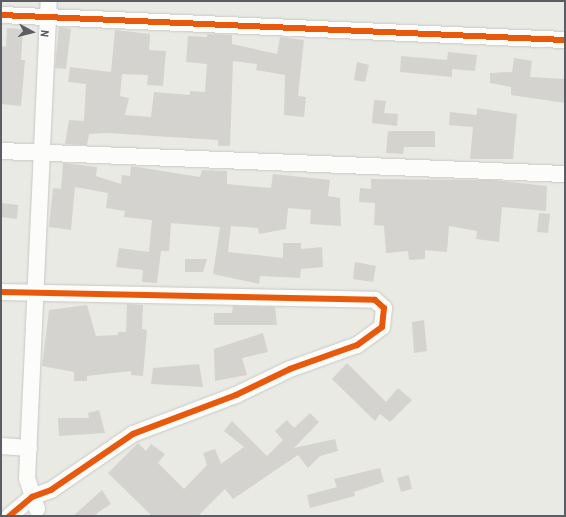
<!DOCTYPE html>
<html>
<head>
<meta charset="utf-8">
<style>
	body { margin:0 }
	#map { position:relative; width:566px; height:517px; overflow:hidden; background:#eaeae4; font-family:"Roboto Condensed",sans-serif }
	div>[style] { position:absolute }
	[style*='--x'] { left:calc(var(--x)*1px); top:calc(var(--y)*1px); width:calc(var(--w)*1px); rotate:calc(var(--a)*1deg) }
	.building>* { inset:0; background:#d4d3cf }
	.roads { filter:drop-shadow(0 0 1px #c7c8c6) drop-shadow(0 0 1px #c7c8c6) }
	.minor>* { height:16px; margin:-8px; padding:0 8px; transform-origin:8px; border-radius:8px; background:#fcfcfb }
	.cycleway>* { height:6px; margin:-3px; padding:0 3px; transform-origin:3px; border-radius:3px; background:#e8590c }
	span { translate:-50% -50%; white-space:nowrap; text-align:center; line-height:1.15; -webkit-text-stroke:4px #fff; paint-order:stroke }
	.frame { position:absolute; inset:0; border:2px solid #5a5d63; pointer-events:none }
	.north { position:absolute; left:12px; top:12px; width:40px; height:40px; -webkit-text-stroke:3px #fff; paint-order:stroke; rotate:97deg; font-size:11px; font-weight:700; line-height:16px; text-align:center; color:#5a5d63 }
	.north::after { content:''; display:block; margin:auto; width:14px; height:18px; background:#5a5d63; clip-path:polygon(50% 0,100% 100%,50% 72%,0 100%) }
</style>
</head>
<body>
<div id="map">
	<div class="building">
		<div style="clip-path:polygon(59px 27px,71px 29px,66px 69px,55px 68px)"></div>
		<div style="clip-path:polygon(7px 28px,23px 29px,21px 60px,25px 60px,21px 106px,1px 104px,1px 46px,6px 47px)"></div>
		<div style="clip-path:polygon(115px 30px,150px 34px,149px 50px,166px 51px,163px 86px,147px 85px,148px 75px,122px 74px,120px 96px,129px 98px,125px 115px,151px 117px,154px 92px,190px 95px,190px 91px,205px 92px,207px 64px,186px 62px,188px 36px,207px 37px,207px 34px,232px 35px,232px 44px,277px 54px,280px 37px,304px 40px,298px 96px,306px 97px,304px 117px,284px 115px,285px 75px,256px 70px,257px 64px,233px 61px,230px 146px,218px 146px,218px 140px,107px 133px,89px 134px,87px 145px,65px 144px,69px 120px,84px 121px,86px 84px,68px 82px,70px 67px,111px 72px)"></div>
		<div style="clip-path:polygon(448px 52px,477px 55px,475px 71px,452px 69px,452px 77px,400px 72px,401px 56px,447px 60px)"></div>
		<div style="clip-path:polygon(514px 58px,532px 61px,530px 77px,565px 79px,565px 103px,511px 95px,511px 87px,490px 83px,490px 73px,512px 72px)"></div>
		<div style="clip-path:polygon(357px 62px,369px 65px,365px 82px,354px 80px)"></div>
		<div style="clip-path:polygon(374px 100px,386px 101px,384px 113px,398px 114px,397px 126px,372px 123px)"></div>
		<div style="clip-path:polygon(477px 108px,517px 114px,513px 159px,470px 159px,473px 127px,449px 125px,450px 112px,477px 115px)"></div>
		<div style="clip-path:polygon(388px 131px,435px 131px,435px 147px,404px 147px,403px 154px,386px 153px)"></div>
		<div style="clip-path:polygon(63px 163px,97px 167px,96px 176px,121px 184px,122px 175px,130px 176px,131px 166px,200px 177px,202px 170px,227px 171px,227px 184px,271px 188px,273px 174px,330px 180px,328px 196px,340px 198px,341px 226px,310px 224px,311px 210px,288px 208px,286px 229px,259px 234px,258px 228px,231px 226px,228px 252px,283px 258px,283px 243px,301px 243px,301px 249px,322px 247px,323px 267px,301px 269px,300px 278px,260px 276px,259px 284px,213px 274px,220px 227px,171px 223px,169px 251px,161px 251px,157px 283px,142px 282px,143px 270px,116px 267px,119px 248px,149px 252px,152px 220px,124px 217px,125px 211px,106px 208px,108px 193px,75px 187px,71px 230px,49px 227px,53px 188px,61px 189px)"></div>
		<div style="clip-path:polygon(371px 179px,491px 180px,547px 186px,546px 211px,502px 207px,499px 242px,476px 239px,477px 231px,449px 226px,447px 252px,425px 250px,425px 259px,409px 260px,408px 251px,386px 253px,384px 226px,374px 225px,375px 203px,359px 202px,360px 188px,371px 189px)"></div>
		<div style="clip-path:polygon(1px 203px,18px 205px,17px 219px,1px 217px)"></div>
		<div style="clip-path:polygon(539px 213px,550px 214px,548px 233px,537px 232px)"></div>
		<div style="clip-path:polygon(185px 259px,207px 259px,203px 272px,185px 272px)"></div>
		<div style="clip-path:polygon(355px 262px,376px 266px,373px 282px,353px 279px)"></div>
		<div style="clip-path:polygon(127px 304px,143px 305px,142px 329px,147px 330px,143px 376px,131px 375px,131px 371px,87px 376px,87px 381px,74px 381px,74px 372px,42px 366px,49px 310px,87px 305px,96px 336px,118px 335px,118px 332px,126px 332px)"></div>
		<div style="clip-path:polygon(233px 306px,275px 307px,277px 325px,214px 325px,214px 313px,232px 313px)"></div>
		<div style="clip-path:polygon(424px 320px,427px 351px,414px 353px,412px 322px)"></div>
		<div style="clip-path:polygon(263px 333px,268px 352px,242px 358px,247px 375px,215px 381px,214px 349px)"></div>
		<div style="clip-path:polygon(347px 363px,386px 402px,398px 388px,412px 400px,390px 422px,380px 414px,375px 421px,332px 379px)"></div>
		<div style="clip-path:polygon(199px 364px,203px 387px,151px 384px,153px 368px)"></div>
		<div style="clip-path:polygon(99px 410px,105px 433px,59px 436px,58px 418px,89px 418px,88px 413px)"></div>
		<div style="clip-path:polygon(310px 413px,319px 422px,294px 448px,335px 439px,338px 451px,320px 456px,308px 468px,298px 455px,233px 499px,225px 489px,198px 516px,152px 516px,108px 473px,138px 443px,146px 451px,151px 444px,165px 454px,158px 463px,184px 489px,207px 465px,203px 453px,215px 449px,221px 464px,244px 447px,224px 431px,232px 421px,267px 456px,283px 440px,275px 431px,287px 420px,294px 428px)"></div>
		<div style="clip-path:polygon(380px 468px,384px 482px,354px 492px,355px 496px,310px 508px,307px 495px,337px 487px,334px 479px)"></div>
		<div style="clip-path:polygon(409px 475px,412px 489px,401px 492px,397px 478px)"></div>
		<div style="clip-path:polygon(102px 490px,111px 504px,93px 516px,73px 516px)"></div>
	</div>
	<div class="roads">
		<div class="minor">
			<div style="--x:1;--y:15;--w:565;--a:2.54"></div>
			<div style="--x:1;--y:151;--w:564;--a:2.34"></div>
			<div style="--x:1;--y:292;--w:374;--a:1.2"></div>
			<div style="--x:375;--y:300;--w:12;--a:42"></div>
			<div style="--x:384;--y:308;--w:19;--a:96"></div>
			<div style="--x:382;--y:327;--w:31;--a:144"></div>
			<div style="--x:357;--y:345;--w:71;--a:160.3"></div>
			<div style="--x:290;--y:369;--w:60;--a:154.3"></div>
			<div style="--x:236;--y:395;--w:110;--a:159.3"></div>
			<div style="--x:133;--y:434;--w:99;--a:145.7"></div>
			<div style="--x:51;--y:490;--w:20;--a:160"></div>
			<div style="--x:32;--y:497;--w:30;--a:140"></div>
			<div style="--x:1;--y:446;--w:28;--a:4"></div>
			<div style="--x:37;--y:509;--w:32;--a:-108"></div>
			<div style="--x:27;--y:479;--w:479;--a:-87.4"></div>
		</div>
	</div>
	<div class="cycleway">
		<div style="--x:1;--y:15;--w:565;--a:2.54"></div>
		<div style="--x:1;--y:292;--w:374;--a:1.2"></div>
		<div style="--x:375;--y:300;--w:12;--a:42"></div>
		<div style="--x:384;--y:308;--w:19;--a:96"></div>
		<div style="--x:382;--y:327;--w:31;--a:144"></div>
		<div style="--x:357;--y:345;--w:71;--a:160.3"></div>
		<div style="--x:290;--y:369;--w:60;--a:154.3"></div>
		<div style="--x:236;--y:395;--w:110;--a:159.3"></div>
		<div style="--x:133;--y:434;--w:99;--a:145.7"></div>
		<div style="--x:51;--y:490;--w:20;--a:160"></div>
		<div style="--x:32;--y:497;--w:30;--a:140"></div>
	</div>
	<div class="frame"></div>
	<div class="north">N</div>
</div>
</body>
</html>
